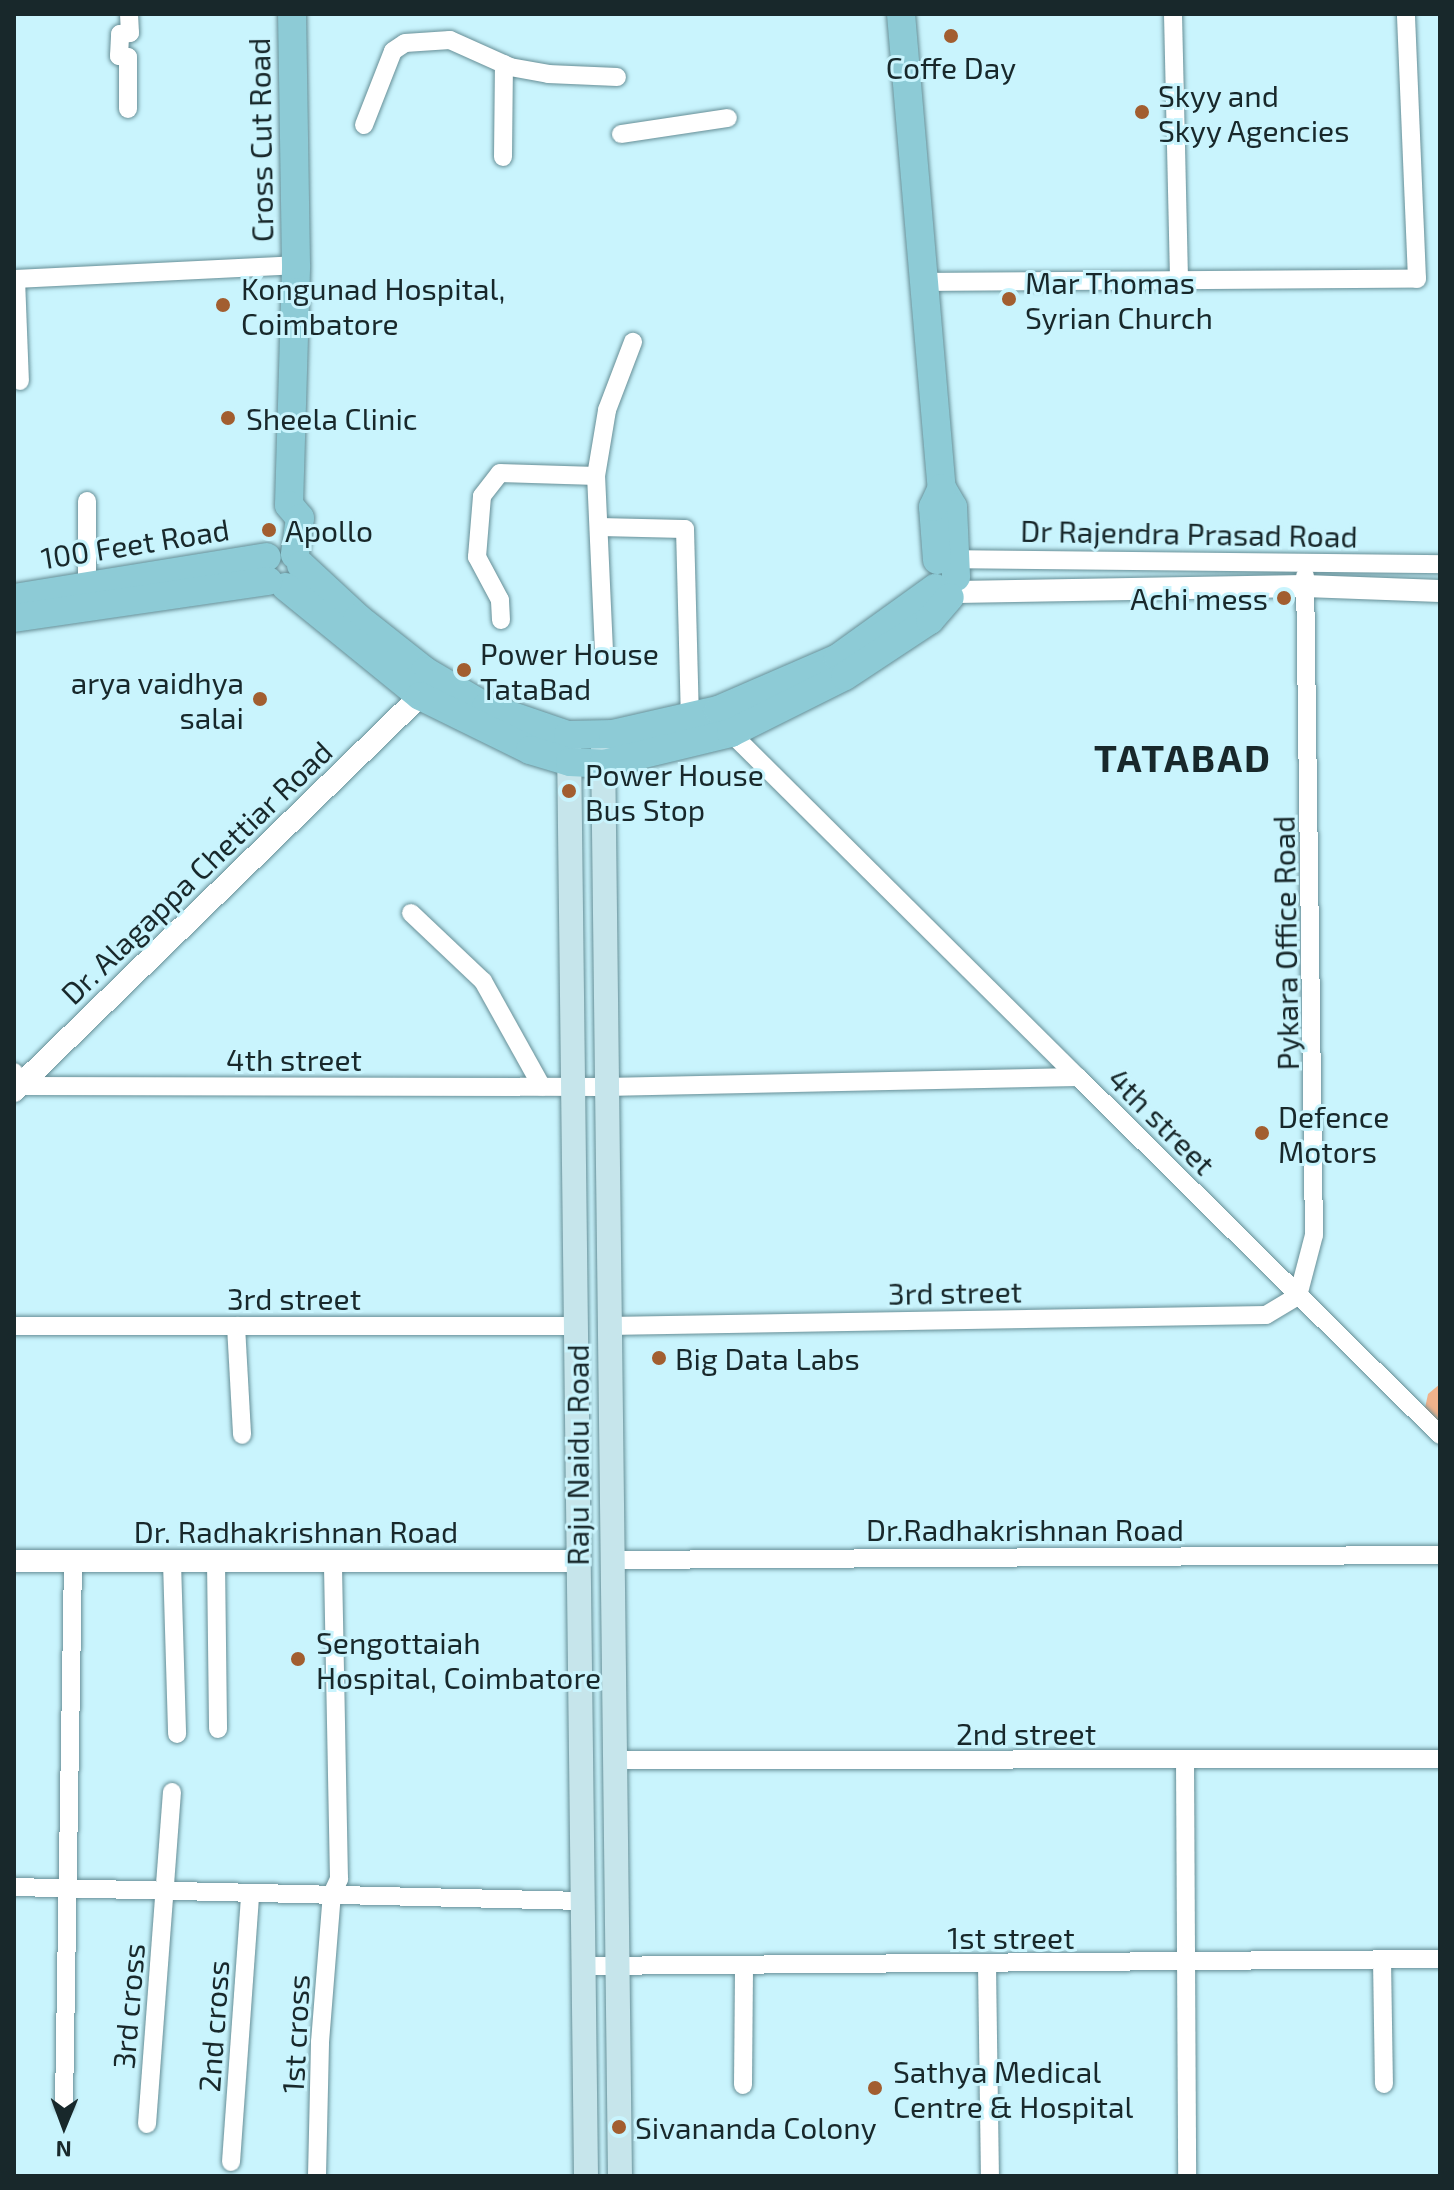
<!DOCTYPE html>
<html>
<head>
<meta charset="utf-8">
<style>
	body { margin:0 }
	#map { position:relative; width:1454px; height:2190px; overflow:hidden; background:#c9f4fd; font-family:"Exo 2",sans-serif }
	div>[style] { position:absolute }
	[style*='--x'] { left:calc(var(--x)*1px); top:calc(var(--y)*1px); width:calc(var(--w)*1px); rotate:calc(var(--a)*1deg) }
	.green>* { inset:0; background:#f0b28b }
	.roads { filter:drop-shadow(0 0 2px #668e96) drop-shadow(0 0 2px #668e96) }
	.minor>* { height:18px; margin:-9px; padding:0 9px; transform-origin:9px; border-radius:9px; background:#fff }
	.tertiary>* { height:22px; margin:-11px; padding:0 11px; transform-origin:11px; border-radius:11px; background:#fff }
	.secondary>* { height:24px; margin:-12px; padding:0 12px; transform-origin:12px; border-radius:12px; background:#c6e5eb }
	.primary>* { height:28px; margin:-14px; padding:0 14px; transform-origin:14px; border-radius:14px; background:#8dcbd6 }
	.dots>* { width:22px; height:22px; translate:-50% -50%; box-sizing:border-box; border:4px solid #c9f4fd; border-radius:50% }
	span { translate:-50% -50%; white-space:nowrap; text-align:center; line-height:1.15; -webkit-text-stroke:6px #c9f4fd; paint-order:stroke }
	.poi-label { font-size:30px; color:#18282b }
	.left { translate:0 -50%; text-align:left }
	.right { translate:-100% -50%; text-align:right }
	.street-label { font-size:30px; color:#18282b }
	.district-label { font-size:38px; color:#18282b; font-weight:700; letter-spacing:2px }
	.frame { position:absolute; inset:0; border:16px solid #18282b; pointer-events:none }
	.north { position:absolute; left:24px; top:2086px; width:80px; height:80px; -webkit-text-stroke:6px #c9f4fd; paint-order:stroke; rotate:181deg; font-size:22px; font-weight:700; line-height:32px; text-align:center; color:#18282b }
	.north::after { content:''; display:block; margin:auto; width:28px; height:36px; background:#18282b; clip-path:polygon(50% 0,100% 100%,50% 72%,0 100%) }
</style>
</head>
<body>
<div id="map">
	<div class="green">
		<div style="clip-path:polygon(1440px 1384px,1440px 1425px,1425px 1408px,1428px 1394px)"></div>
	</div>
	<div class="roads">
		<div class="minor">
			<div style="--x:1173;--y:14;--w:266;--a:88.7"></div>
			<div style="--x:128;--y:109;--w:52;--a:-90"></div>
			<div style="--x:128;--y:57;--w:9;--a:-174"></div>
			<div style="--x:119;--y:56;--w:22;--a:-87"></div>
			<div style="--x:120;--y:34;--w:10;--a:-6"></div>
			<div style="--x:130;--y:33;--w:19;--a:-93"></div>
			<div style="--x:364;--y:125;--w:79;--a:-68.6"></div>
			<div style="--x:393;--y:51;--w:14;--a:-34"></div>
			<div style="--x:405;--y:43;--w:45;--a:-3.8"></div>
			<div style="--x:450;--y:40;--w:66;--a:24.2"></div>
			<div style="--x:510;--y:67;--w:39;--a:10"></div>
			<div style="--x:548;--y:74;--w:69;--a:2.5"></div>
			<div style="--x:621;--y:134;--w:108;--a:-8.5"></div>
			<div style="--x:503;--y:157;--w:93;--a:-89.4"></div>
			<div style="--x:14;--y:279;--w:282;--a:-2.8"></div>
			<div style="--x:16;--y:279;--w:102;--a:87.8"></div>
			<div style="--x:926;--y:282;--w:491;--a:-0.4"></div>
			<div style="--x:1417;--y:279;--w:265;--a:-92.4"></div>
			<div style="--x:87;--y:501;--w:85;--a:90"></div>
			<div style="--x:599;--y:527;--w:86;--a:1.3"></div>
			<div style="--x:685;--y:529;--w:188;--a:88.5"></div>
			<div style="--x:947;--y:559;--w:493;--a:0.6"></div>
			<div style="--x:501;--y:620;--w:20;--a:-93"></div>
			<div style="--x:500;--y:600;--w:49;--a:-118.1"></div>
			<div style="--x:477;--y:557;--w:61;--a:-85.3"></div>
			<div style="--x:482;--y:496;--w:29;--a:-52"></div>
			<div style="--x:500;--y:473;--w:96;--a:1.8"></div>
			<div style="--x:604;--y:651;--w:175;--a:-92.6"></div>
			<div style="--x:596;--y:476;--w:67;--a:-80.5"></div>
			<div style="--x:607;--y:410;--w:73;--a:-69.1"></div>
			<div style="--x:731;--y:733;--w:489;--a:44.8"></div>
			<div style="--x:411;--y:913;--w:99;--a:43.4"></div>
			<div style="--x:483;--y:981;--w:121;--a:60.9"></div>
			<div style="--x:14;--y:1072;--w:15;--a:70"></div>
			<div style="--x:19;--y:1086;--w:586;--a:0.1"></div>
			<div style="--x:605;--y:1087;--w:473;--a:-1.2"></div>
			<div style="--x:1078;--y:1077;--w:509;--a:44.68"></div>
			<div style="--x:14;--y:1326;--w:560;--a:0"></div>
			<div style="--x:236;--y:1326;--w:109;--a:86.8"></div>
			<div style="--x:608;--y:1326;--w:658;--a:-0.96"></div>
			<div style="--x:1266;--y:1315;--w:37;--a:-31"></div>
			<div style="--x:1298;--y:1296;--w:63;--a:-75.3"></div>
			<div style="--x:1314;--y:1235;--w:659;--a:-90.78"></div>
			<div style="--x:610;--y:1560;--w:830;--a:-0.35"></div>
			<div style="--x:216;--y:1561;--w:168;--a:89.3"></div>
			<div style="--x:172;--y:1562;--w:172;--a:88.3"></div>
			<div style="--x:613;--y:1760;--w:827;--a:-0.07"></div>
			<div style="--x:1185;--y:1761;--w:415;--a:89.7"></div>
			<div style="--x:14;--y:1887;--w:567;--a:1.41"></div>
			<div style="--x:1382;--y:1960;--w:124;--a:89.1"></div>
			<div style="--x:987;--y:1965;--w:211;--a:89.2"></div>
			<div style="--x:582;--y:1966;--w:858;--a:-0.47"></div>
			<div style="--x:743;--y:2085;--w:119;--a:-89.5"></div>
			<div style="--x:64;--y:2104;--w:542;--a:-89.05"></div>
			<div style="--x:147;--y:2124;--w:333;--a:-85.7"></div>
			<div style="--x:231;--y:2162;--w:268;--a:-85.9"></div>
			<div style="--x:317;--y:2176;--w:134;--a:-88.7"></div>
			<div style="--x:320;--y:2042;--w:148;--a:-85.4"></div>
			<div style="--x:332;--y:1894;--w:17;--a:-65"></div>
			<div style="--x:339;--y:1879;--w:318;--a:-91.1"></div>
		</div>
		<div class="tertiary">
			<div style="--x:957;--y:592;--w:348;--a:-1"></div>
			<div style="--x:1305;--y:586;--w:135;--a:2.1"></div>
			<div style="--x:14;--y:1091;--w:566;--a:-44.21"></div>
			<div style="--x:14;--y:1561;--w:564;--a:0"></div>
		</div>
		<div class="secondary">
			<div style="--x:569;--y:743;--w:1433;--a:89.32"></div>
			<div style="--x:603;--y:745;--w:1431;--a:89.32"></div>
		</div>
		<div class="primary">
			<div style="--x:901;--y:14;--w:476;--a:85.1"></div>
			<div style="--x:942;--y:488;--w:22;--a:60"></div>
			<div style="--x:953;--y:507;--w:70;--a:87.5"></div>
			<div style="--x:289;--y:505;--w:240;--a:-88.3"></div>
			<div style="--x:296;--y:265;--w:251;--a:-90.9"></div>
			<div style="--x:289;--y:505;--w:17;--a:50"></div>
			<div style="--x:300;--y:518;--w:37;--a:98"></div>
			<div style="--x:937;--y:560;--w:53;--a:-94.3"></div>
			<div style="--x:933;--y:507;--w:21;--a:-65"></div>
			<div style="--x:301;--y:565;--w:78;--a:42.9"></div>
			<div style="--x:358;--y:618;--w:85;--a:38.3"></div>
			<div style="--x:425;--y:671;--w:71;--a:30.5"></div>
			<div style="--x:486;--y:707;--w:87;--a:18.9"></div>
			<div style="--x:568;--y:735;--w:45;--a:-1.3"></div>
			<div style="--x:613;--y:734;--w:108;--a:-12.9"></div>
			<div style="--x:718;--y:710;--w:131;--a:-23.4"></div>
			<div style="--x:838;--y:658;--w:120;--a:-35.8"></div>
			<div style="--x:286;--y:587;--w:173;--a:39.1"></div>
			<div style="--x:420;--y:696;--w:123;--a:26.1"></div>
			<div style="--x:530;--y:750;--w:42;--a:16.7"></div>
			<div style="--x:570;--y:762;--w:33;--a:3"></div>
			<div style="--x:603;--y:764;--w:132;--a:-13.6"></div>
			<div style="--x:731;--y:733;--w:127;--a:-26.6"></div>
			<div style="--x:845;--y:676;--w:102;--a:-33.4"></div>
			<div style="--x:930;--y:620;--w:30;--a:-49"></div>
			<div style="--x:14;--y:598;--w:256;--a:-9.2"></div>
			<div style="--x:14;--y:618;--w:257;--a:-8.3"></div>
		</div>
	</div>
	<div class="dots">
		<div style="left:951px;top:36px;background:#a25e30"></div>
		<div style="left:1142px;top:112px;background:#a25e30"></div>
		<div style="left:1009px;top:299px;background:#a25e30"></div>
		<div style="left:223px;top:305px;background:#a25e30"></div>
		<div style="left:228px;top:418px;background:#a25e30"></div>
		<div style="left:269px;top:530px;background:#a25e30"></div>
		<div style="left:1284px;top:598px;background:#a25e30"></div>
		<div style="left:464px;top:670px;background:#a25e30"></div>
		<div style="left:260px;top:699px;background:#a25e30"></div>
		<div style="left:569px;top:791px;background:#a25e30"></div>
		<div style="left:1262px;top:1133px;background:#a25e30"></div>
		<div style="left:659px;top:1358px;background:#a25e30"></div>
		<div style="left:298px;top:1659px;background:#a25e30"></div>
		<div style="left:875px;top:2088px;background:#a25e30"></div>
		<div style="left:619px;top:2127px;background:#a25e30"></div>
	</div>
	<div class="poi-label">
		<span style="left:951px;top:67px">Coffe Day</span>
		<span class="left" style="left:1158px;top:112px">Skyy and<br>Skyy Agencies</span>
		<span class="left" style="left:1025px;top:299px">Mar Thomas<br>Syrian Church</span>
		<span class="left" style="left:241px;top:305px">Kongunad Hospital,<br>Coimbatore</span>
		<span class="left" style="left:246px;top:418px">Sheela Clinic</span>
		<span class="left" style="left:285px;top:530px">Apollo</span>
		<span class="right" style="left:1268px;top:598px">Achi mess</span>
		<span class="left" style="left:480px;top:670px">Power House<br>TataBad</span>
		<span class="right" style="left:244px;top:699px">arya vaidhya<br>salai</span>
		<span class="left" style="left:585px;top:791px">Power House<br>Bus Stop</span>
		<span class="left" style="left:1278px;top:1133px">Defence<br>Motors</span>
		<span class="left" style="left:675px;top:1358px">Big Data Labs</span>
		<span class="left" style="left:316px;top:1659px">Sengottaiah<br>Hospital, Coimbatore</span>
		<span class="left" style="left:893px;top:2088px">Sathya Medical<br>Centre &amp; Hospital</span>
		<span class="left" style="left:635px;top:2127px">Sivananda Colony</span>
	</div>
	<div class="street-label">
		<span style="left:260px;top:140px;rotate:-91deg">Cross Cut Road</span>
		<span style="left:1189px;top:533px;rotate:1deg">Dr Rajendra Prasad Road</span>
		<span style="left:135px;top:543px;rotate:-9deg">100 Feet Road</span>
		<span style="left:196px;top:872px;rotate:-44deg">Dr. Alagappa Chettiar Road</span>
		<span style="left:1285px;top:943px;rotate:-91deg">Pykara Office Road</span>
		<span style="left:294px;top:1059px">4th street</span>
		<span style="left:1162px;top:1121px;rotate:45deg">4th street</span>
		<span style="left:955px;top:1292px;rotate:-1deg">3rd street</span>
		<span style="left:294px;top:1298px">3rd street</span>
		<span style="left:577px;top:1455px;rotate:-90deg">Raju Naidu Road</span>
		<span style="left:1025px;top:1529px">Dr.Radhakrishnan Road</span>
		<span style="left:296px;top:1531px">Dr. Radhakrishnan Road</span>
		<span style="left:1026px;top:1733px">2nd street</span>
		<span style="left:1011px;top:1937px">1st street</span>
		<span style="left:128px;top:2006px;rotate:-85deg">3rd cross</span>
		<span style="left:213px;top:2026px;rotate:-86deg">2nd cross</span>
		<span style="left:295px;top:2034px;rotate:-87deg">1st cross</span>
	</div>
	<div class="district-label">
		<span style="left:1183px;top:758px">TATABAD</span>
	</div>
	<div class="frame"></div>
	<div class="north">N</div>
</div>
</body>
</html>
